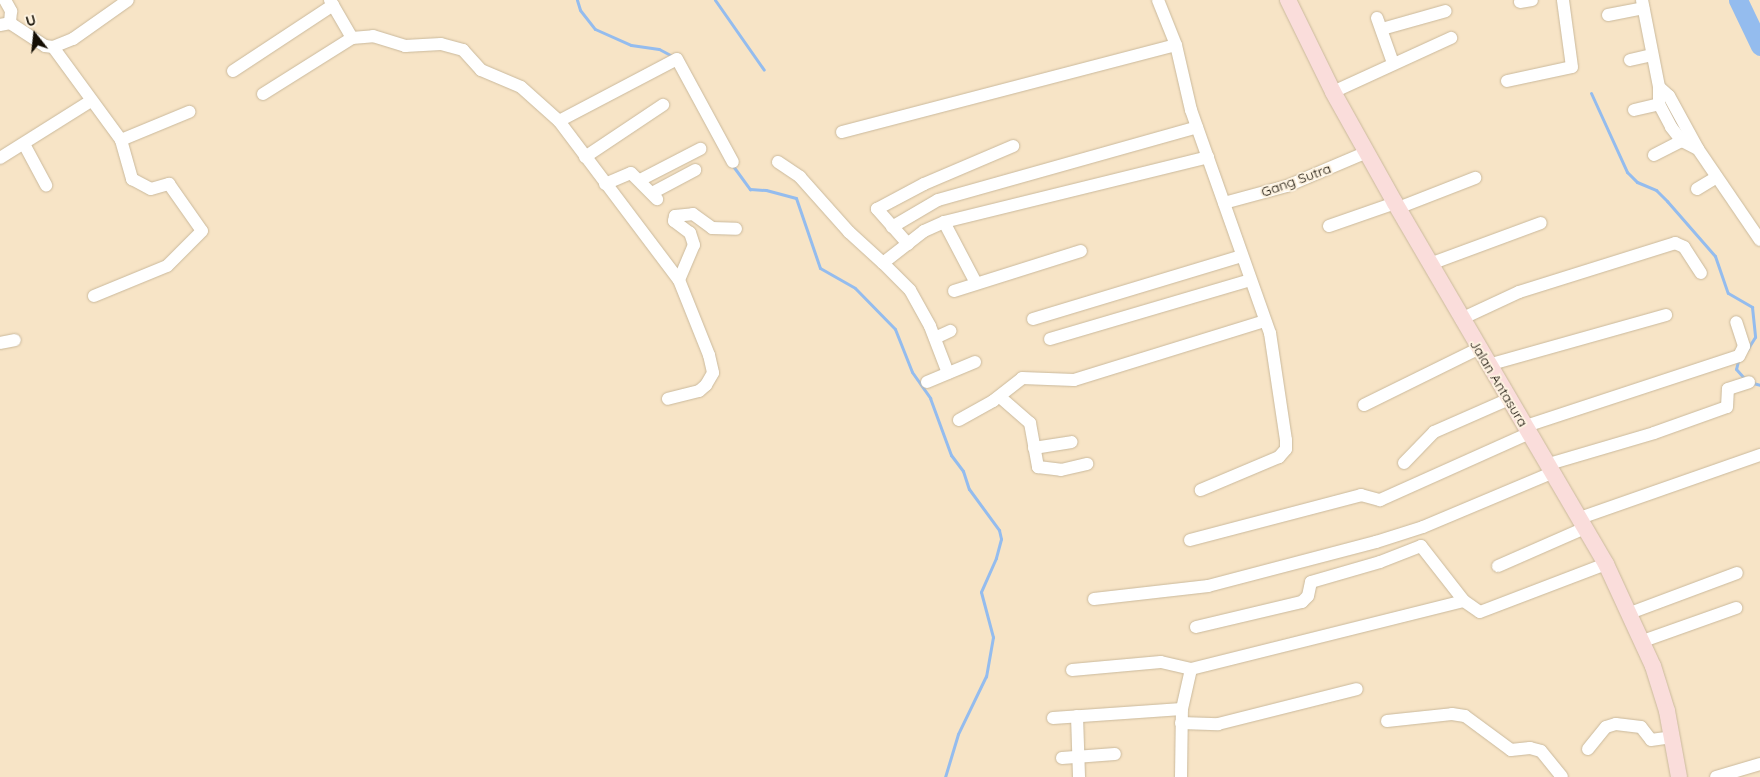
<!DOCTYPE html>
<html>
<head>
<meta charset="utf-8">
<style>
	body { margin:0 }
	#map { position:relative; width:1760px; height:777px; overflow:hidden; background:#f7e4c6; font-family:Quicksand,sans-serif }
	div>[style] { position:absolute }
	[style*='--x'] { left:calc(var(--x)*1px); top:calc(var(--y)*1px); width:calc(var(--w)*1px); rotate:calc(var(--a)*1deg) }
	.stream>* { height:3px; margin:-1.5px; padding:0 1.5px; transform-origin:1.5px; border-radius:1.5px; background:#94bcee }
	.river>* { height:19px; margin:-9.5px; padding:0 9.5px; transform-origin:9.5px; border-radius:9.5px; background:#94bcee }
	.roads { filter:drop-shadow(0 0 1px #cab99c) drop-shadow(0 0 1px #cab99c) }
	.minor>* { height:12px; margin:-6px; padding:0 6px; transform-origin:6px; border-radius:6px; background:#fff }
	.major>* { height:16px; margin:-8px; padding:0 8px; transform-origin:8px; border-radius:8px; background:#fadddb }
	span { translate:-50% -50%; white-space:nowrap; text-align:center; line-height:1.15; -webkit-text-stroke:4px #fef3e1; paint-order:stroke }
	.street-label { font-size:14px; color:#150f05 }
	.north { position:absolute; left:10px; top:10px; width:50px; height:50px; -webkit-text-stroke:4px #fef3e1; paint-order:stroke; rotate:344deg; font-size:14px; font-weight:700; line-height:20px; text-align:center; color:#150f05 }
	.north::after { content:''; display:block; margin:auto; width:18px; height:22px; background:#150f05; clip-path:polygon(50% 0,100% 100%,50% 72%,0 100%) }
</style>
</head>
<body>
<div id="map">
	<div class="stream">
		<div style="--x:577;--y:0;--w:10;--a:73"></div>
		<div style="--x:580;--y:10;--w:24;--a:52"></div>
		<div style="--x:595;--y:29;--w:39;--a:24"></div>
		<div style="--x:631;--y:45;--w:28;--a:8"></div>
		<div style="--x:659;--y:49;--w:17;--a:28"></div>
		<div style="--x:715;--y:0;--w:85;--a:55"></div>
		<div style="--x:1591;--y:93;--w:87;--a:65.5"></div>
		<div style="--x:1627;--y:172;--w:14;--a:45"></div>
		<div style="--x:1637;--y:182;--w:21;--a:23"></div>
		<div style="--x:1656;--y:190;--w:16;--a:45"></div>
		<div style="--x:1667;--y:201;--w:73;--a:48.9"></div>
		<div style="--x:1715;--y:256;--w:39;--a:71"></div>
		<div style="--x:1728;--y:293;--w:28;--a:30"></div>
		<div style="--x:1752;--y:307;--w:30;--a:84"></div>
		<div style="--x:1755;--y:337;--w:15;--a:122"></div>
		<div style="--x:733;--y:166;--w:29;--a:54"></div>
		<div style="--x:750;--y:189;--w:16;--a:4"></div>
		<div style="--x:766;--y:190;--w:31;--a:15"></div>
		<div style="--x:796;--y:198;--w:74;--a:71.1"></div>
		<div style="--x:820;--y:268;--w:40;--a:29.7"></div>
		<div style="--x:855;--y:288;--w:57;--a:45.7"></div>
		<div style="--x:895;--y:329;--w:46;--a:68.4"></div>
		<div style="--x:912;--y:372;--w:32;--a:55"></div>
		<div style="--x:930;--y:398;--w:61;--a:69.8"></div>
		<div style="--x:951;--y:455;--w:20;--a:53"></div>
		<div style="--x:963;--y:471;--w:19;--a:72"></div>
		<div style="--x:969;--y:489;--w:51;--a:53.8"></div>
		<div style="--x:999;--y:530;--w:9;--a:77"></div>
		<div style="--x:1001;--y:539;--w:20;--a:105"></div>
		<div style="--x:996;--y:558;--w:37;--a:114"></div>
		<div style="--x:981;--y:592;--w:47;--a:75.1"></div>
		<div style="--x:993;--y:637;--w:40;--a:100"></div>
		<div style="--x:986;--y:676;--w:64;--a:115.8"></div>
		<div style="--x:958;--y:734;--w:45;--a:106.8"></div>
		<div style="--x:1738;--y:361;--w:8;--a:104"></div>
		<div style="--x:1736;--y:369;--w:13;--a:48"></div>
		<div style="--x:1753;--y:383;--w:7;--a:16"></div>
	</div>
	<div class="river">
		<div style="--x:1738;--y:0;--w:51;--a:64.4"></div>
	</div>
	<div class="roads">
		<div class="minor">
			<div style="--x:5;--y:0;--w:13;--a:61"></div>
			<div style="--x:11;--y:11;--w:12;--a:95"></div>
			<div style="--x:330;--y:0;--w:44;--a:59.9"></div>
			<div style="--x:352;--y:38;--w:21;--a:-5"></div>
			<div style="--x:373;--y:36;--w:34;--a:17"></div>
			<div style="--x:405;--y:46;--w:36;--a:-3"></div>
			<div style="--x:441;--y:44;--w:23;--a:15"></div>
			<div style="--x:463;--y:50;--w:27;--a:48"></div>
			<div style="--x:481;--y:70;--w:43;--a:23"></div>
			<div style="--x:521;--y:87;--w:51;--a:41.8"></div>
			<div style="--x:559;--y:121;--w:199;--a:53"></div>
			<div style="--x:679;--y:280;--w:81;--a:68.2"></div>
			<div style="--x:709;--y:355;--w:18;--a:77"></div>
			<div style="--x:713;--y:373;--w:14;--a:120"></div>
			<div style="--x:706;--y:385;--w:9;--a:139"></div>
			<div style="--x:699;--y:391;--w:32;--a:166"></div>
			<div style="--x:1158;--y:0;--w:48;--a:68.2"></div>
			<div style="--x:1642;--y:0;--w:89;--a:78.9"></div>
			<div style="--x:1659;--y:87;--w:13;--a:42"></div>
			<div style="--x:1669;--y:96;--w:60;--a:61.3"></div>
			<div style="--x:1698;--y:149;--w:110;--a:55.7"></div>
			<div style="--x:1520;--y:2;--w:12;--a:-9"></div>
			<div style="--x:1608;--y:15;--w:36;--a:-11"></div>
			<div style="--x:1377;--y:18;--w:48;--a:70.4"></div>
			<div style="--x:0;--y:25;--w:10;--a:-11"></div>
			<div style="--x:10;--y:23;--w:42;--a:33.3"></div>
			<div style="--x:45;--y:46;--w:8;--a:7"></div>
			<div style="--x:53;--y:47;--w:22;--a:-22"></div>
			<div style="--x:73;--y:39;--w:67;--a:-35.3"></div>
			<div style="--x:1382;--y:29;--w:66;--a:-15.7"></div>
			<div style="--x:53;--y:47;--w:115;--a:53.8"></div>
			<div style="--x:121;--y:140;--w:41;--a:74.2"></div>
			<div style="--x:132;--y:179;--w:21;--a:28"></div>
			<div style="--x:151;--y:189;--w:19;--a:-16"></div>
			<div style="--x:169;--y:184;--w:57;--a:54.9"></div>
			<div style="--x:202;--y:231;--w:49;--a:135"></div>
			<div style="--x:167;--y:266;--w:79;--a:157.7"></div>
			<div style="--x:1630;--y:60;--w:22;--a:-13"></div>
			<div style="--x:233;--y:71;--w:120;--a:-33.4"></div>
			<div style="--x:1507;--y:81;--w:66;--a:-12.2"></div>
			<div style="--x:1572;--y:67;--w:68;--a:-97.7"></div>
			<div style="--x:1659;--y:87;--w:17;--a:90"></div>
			<div style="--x:1659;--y:104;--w:26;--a:62"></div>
			<div style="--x:1671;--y:127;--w:18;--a:52"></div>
			<div style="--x:1682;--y:141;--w:18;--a:27"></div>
			<div style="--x:1333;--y:92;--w:130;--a:-24.6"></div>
			<div style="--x:263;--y:94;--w:105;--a:-32.2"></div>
			<div style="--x:1634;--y:110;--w:26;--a:-13"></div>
			<div style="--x:559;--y:121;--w:133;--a:-27.7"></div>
			<div style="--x:677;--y:59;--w:117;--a:61.5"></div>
			<div style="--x:842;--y:132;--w:345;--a:-14.6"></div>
			<div style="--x:1176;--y:45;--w:67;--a:77"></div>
			<div style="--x:1191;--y:110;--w:237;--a:70.5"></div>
			<div style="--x:1270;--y:333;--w:108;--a:81.5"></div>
			<div style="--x:1286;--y:440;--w:9;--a:90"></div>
			<div style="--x:1286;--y:449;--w:11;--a:131"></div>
			<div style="--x:1279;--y:457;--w:85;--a:157.1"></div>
			<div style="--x:121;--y:140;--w:74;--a:-22.4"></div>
			<div style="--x:24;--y:144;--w:47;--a:61.8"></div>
			<div style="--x:1654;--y:155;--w:31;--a:-27"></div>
			<div style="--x:585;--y:157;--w:94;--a:-33.7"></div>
			<div style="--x:0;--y:158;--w:107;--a:-32.1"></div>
			<div style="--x:778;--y:162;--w:27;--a:34"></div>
			<div style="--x:800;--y:177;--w:74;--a:48.3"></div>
			<div style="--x:849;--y:232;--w:46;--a:42.4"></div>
			<div style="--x:640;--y:180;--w:68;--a:-27.3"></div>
			<div style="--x:605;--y:184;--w:28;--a:-23"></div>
			<div style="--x:631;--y:173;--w:37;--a:45"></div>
			<div style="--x:1697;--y:189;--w:23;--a:-31"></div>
			<div style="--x:652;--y:193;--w:49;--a:-28.1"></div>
			<div style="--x:1224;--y:203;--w:65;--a:-15.1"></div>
			<div style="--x:1287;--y:186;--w:87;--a:-23"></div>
			<div style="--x:1398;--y:208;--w:83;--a:-21.3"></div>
			<div style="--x:944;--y:222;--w:69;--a:62.3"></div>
			<div style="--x:1329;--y:226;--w:70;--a:-19.2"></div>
			<div style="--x:892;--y:227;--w:53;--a:-30.4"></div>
			<div style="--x:938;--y:200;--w:269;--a:-15.7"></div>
			<div style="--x:908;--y:244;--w:47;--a:-131.5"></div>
			<div style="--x:877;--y:209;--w:53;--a:-28"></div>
			<div style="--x:924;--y:184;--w:97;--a:-23.1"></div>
			<div style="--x:1430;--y:264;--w:118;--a:-20.3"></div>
			<div style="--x:679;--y:280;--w:38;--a:-67"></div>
			<div style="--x:694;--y:245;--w:13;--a:-108"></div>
			<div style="--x:690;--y:233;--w:20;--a:-143"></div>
			<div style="--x:674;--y:221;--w:5;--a:-79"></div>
			<div style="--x:675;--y:216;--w:18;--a:-6"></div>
			<div style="--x:693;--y:214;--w:24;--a:36"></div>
			<div style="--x:712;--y:228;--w:24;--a:2"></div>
			<div style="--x:954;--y:291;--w:133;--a:-17.5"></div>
			<div style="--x:1033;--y:319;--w:218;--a:-16.8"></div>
			<div style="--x:1461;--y:319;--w:64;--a:-25"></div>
			<div style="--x:1519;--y:292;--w:164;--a:-17.4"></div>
			<div style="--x:1675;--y:243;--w:10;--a:24"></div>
			<div style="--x:1684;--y:247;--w:31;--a:57"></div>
			<div style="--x:935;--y:338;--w:17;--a:-25"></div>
			<div style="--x:1050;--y:339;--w:209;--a:-16.4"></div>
			<div style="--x:0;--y:343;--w:15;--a:-11"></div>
			<div style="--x:1488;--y:365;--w:185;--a:-15.7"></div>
			<div style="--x:948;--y:373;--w:50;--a:-111"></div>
			<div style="--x:930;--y:326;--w:41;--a:-119.1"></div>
			<div style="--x:910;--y:290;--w:38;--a:-135"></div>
			<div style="--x:883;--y:263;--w:52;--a:-38"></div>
			<div style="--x:924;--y:231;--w:22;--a:-24"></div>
			<div style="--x:944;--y:222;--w:272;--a:-13.8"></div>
			<div style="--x:927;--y:382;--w:52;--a:-22.6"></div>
			<div style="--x:1000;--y:397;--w:40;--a:41"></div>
			<div style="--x:1030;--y:423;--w:45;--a:79.7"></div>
			<div style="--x:1038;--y:467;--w:23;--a:7"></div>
			<div style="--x:1061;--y:470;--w:27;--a:-13"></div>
			<div style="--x:1364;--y:405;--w:127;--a:-26.2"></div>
			<div style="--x:959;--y:420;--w:39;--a:-29"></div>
			<div style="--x:993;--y:401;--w:37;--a:-38"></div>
			<div style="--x:1022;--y:378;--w:52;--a:2.2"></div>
			<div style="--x:1074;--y:380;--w:200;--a:-17.2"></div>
			<div style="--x:1526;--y:426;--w:224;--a:-18.2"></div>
			<div style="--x:1739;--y:356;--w:11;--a:-63"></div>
			<div style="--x:1744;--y:346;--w:25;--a:-108"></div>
			<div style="--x:1034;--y:448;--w:38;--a:-9"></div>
			<div style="--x:1404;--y:463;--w:43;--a:-45.9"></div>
			<div style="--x:1434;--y:432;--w:82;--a:-23.7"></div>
			<div style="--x:1549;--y:464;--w:109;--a:-16.4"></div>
			<div style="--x:1654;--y:433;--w:77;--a:-19.6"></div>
			<div style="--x:1727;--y:407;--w:18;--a:-87"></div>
			<div style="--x:1728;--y:389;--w:22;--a:-18"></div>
			<div style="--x:1580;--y:518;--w:191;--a:-19.3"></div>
			<div style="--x:1190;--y:540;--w:177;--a:-14.7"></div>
			<div style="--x:1361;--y:495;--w:20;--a:15"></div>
			<div style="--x:1380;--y:500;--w:164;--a:-24.1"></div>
			<div style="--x:1498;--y:566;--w:95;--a:-23.6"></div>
			<div style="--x:1094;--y:599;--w:115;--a:-6.5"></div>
			<div style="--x:1208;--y:586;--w:174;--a:-14.7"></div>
			<div style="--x:1376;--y:542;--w:49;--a:-17.7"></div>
			<div style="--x:1423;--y:527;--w:142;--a:-22.8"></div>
			<div style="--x:1630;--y:613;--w:114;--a:-20.5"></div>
			<div style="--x:1196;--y:627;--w:109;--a:-13.3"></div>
			<div style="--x:1302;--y:602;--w:8;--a:-45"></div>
			<div style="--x:1308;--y:596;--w:14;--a:-78"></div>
			<div style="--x:1311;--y:582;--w:72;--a:-16.2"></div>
			<div style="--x:1380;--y:562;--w:44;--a:-21.3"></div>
			<div style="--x:1421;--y:546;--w:70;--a:52"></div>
			<div style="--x:1464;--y:601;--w:19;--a:35"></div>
			<div style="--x:1480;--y:612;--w:135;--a:-20.9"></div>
			<div style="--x:1643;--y:641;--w:99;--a:-19.5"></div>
			<div style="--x:1072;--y:670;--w:89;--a:-5.1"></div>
			<div style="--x:1161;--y:662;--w:31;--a:13"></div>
			<div style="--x:1191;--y:669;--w:281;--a:-14"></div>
			<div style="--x:1077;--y:716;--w:61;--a:88.1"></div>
			<div style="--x:1053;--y:718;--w:129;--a:-4"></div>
			<div style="--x:1387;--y:721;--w:65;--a:-6.1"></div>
			<div style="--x:1452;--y:714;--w:13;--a:9"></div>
			<div style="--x:1465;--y:716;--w:57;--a:36.5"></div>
			<div style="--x:1511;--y:750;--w:19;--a:-6"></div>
			<div style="--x:1530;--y:748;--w:11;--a:15"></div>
			<div style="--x:1541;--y:751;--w:33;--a:51"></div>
			<div style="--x:1181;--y:723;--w:37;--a:2"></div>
			<div style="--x:1218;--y:724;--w:143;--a:-14.1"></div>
			<div style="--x:1588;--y:749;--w:28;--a:-51"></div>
			<div style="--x:1606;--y:727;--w:10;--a:-17"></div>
			<div style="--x:1616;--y:724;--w:25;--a:7"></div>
			<div style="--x:1641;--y:727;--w:16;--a:52"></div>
			<div style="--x:1651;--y:740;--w:21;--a:-8"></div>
			<div style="--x:1062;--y:758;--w:53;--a:-4.3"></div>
			<div style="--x:1181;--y:777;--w:68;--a:-89.2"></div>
			<div style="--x:1182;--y:709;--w:41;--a:-77.3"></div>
			<div style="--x:1716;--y:777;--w:46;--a:-16.5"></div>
		</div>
		<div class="major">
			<div style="--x:1288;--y:0;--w:102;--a:63.9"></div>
			<div style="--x:1333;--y:92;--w:127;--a:60.8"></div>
			<div style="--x:1395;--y:203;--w:418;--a:59.7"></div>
			<div style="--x:1606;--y:564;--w:112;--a:65.3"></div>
			<div style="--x:1653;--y:666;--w:47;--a:72.7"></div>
			<div style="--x:1667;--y:711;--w:67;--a:79.7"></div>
		</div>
	</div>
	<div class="street-label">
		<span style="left:1296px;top:180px;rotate:-20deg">Gang Sutra</span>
		<span style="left:1499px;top:383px;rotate:59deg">Jalan Antasura</span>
	</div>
	<div class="north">U</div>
</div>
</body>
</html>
